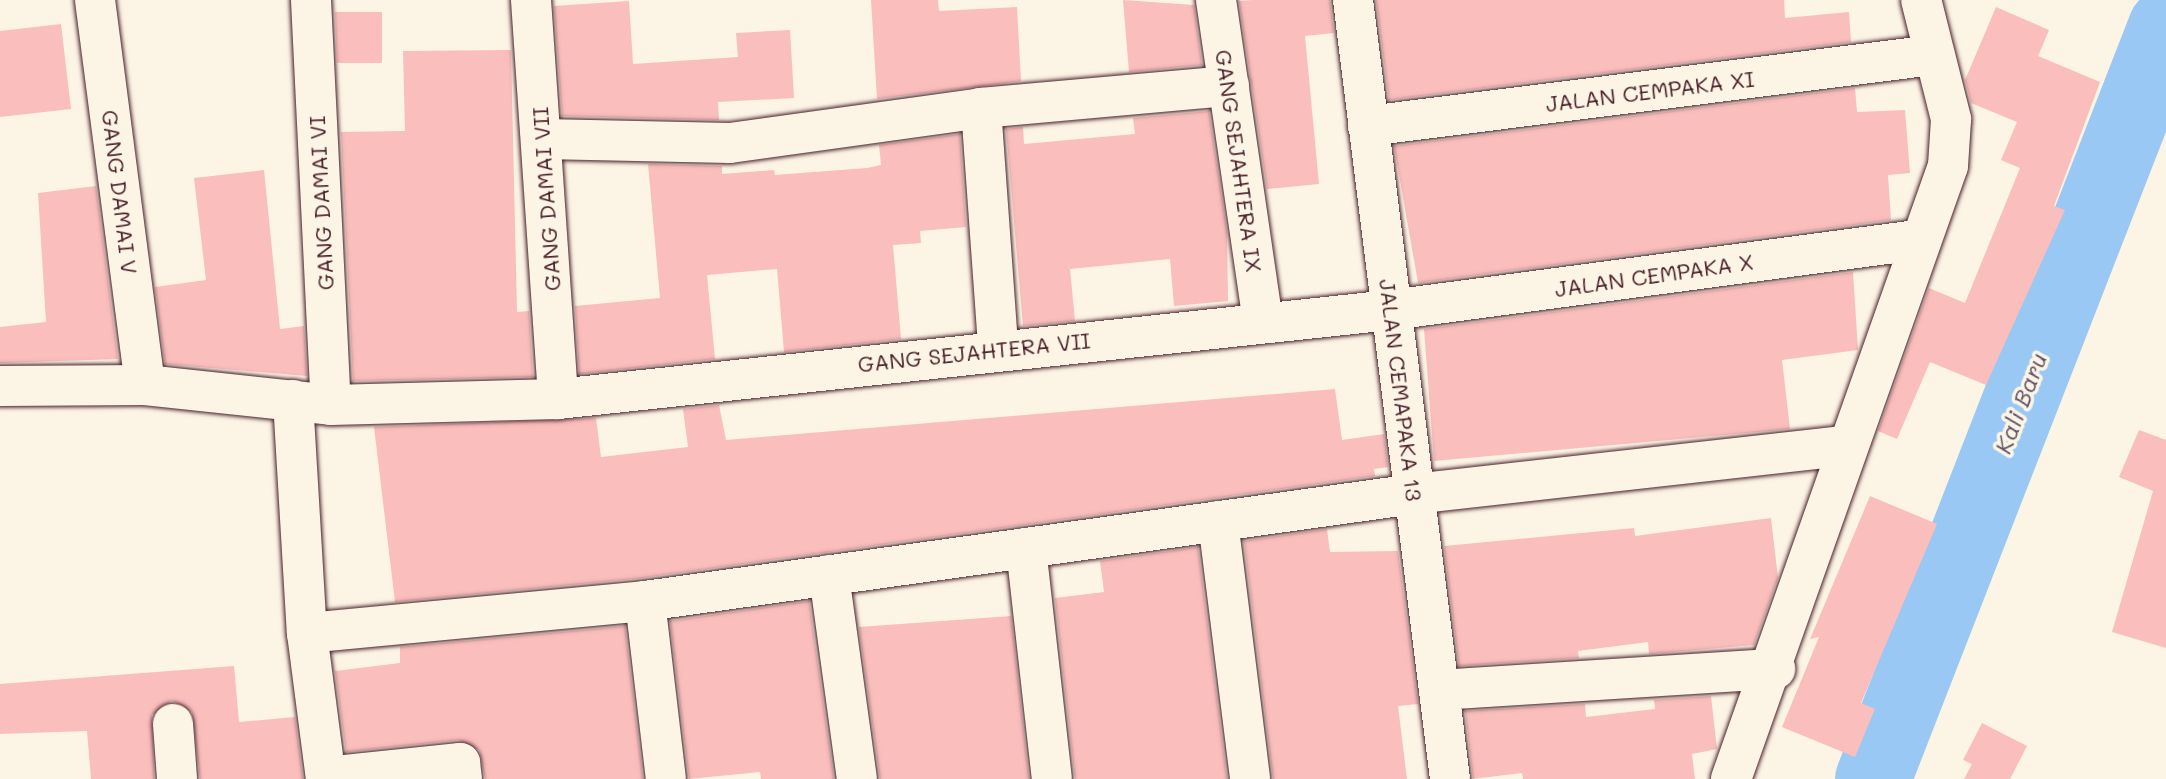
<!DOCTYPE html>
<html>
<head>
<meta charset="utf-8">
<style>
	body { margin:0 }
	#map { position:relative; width:2166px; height:779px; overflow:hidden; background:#fcf5e5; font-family:Mali,sans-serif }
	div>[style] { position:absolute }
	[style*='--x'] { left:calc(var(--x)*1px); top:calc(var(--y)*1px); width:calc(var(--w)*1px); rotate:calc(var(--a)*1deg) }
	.river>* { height:76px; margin:-38px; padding:0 38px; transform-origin:38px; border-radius:38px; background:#98c8f3 }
	.building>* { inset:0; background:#fabebc }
	.roads { filter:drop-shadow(0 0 2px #4a1f2b) drop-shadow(0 0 2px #4a1f2b) }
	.minor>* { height:40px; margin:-20px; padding:0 20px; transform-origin:20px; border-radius:20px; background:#fcf5e5 }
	span { translate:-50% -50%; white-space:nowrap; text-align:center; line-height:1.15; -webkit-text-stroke:7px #fcf5e5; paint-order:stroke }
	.street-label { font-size:22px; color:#4a1f2b }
	.water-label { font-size:24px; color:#615267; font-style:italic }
</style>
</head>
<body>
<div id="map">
	<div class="river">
		<div style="--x:1873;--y:779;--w:807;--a:-68.71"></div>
	</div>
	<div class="building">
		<div style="clip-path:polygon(871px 0,938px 0,939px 11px,1017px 7px,1021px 81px,877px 99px)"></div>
		<div style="clip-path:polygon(1123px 0,1194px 5px,1202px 65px,1129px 72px)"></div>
		<div style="clip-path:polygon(1252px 0,1330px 0,1334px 33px,1305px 36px,1319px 184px,1267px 189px,1239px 1px)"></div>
		<div style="clip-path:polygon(1376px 0,1784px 0,1785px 18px,1849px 12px,1851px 42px,1389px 100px)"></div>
		<div style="clip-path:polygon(629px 1px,633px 64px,738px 57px,736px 33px,790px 30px,794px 98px,718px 102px,719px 120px,562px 116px,554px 6px)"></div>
		<div style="clip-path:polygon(1996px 7px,2049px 30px,2038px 56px,2100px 82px,2054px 206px,2065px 210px,1986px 385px,1930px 362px,1897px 439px,1878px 431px,1929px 288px,1965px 303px,2020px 168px,2001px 160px,2017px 122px,1971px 103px,1965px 80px)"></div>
		<div style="clip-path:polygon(335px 12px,382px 12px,382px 63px,337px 63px)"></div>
		<div style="clip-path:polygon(61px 24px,71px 109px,0 117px,0 31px)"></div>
		<div style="clip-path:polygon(511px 50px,517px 312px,529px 311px,533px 377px,353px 381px,341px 132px,405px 131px,403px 51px)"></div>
		<div style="clip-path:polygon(1855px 88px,1857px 112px,1905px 110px,1910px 173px,1888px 175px,1891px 220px,1418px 283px,1394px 146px)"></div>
		<div style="clip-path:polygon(1209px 111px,1227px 232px,1228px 301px,1174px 306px,1170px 259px,1070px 269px,1075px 321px,1023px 326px,1006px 129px,1023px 127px,1024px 144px,1135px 134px,1133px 118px)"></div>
		<div style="clip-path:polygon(960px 134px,966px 227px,920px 231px,921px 243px,893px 245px,901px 339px,784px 352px,777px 269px,707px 275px,715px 359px,579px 374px,575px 306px,660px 298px,648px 164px,722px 166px,722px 174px,774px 170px,775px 175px,867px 168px,881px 165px,879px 145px)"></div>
		<div style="clip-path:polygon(264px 170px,280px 329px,304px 326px,307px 376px,165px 364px,155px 287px,206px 280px,194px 178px)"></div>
		<div style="clip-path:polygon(96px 186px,118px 359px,0 363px,0 327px,46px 322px,38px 193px)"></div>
		<div style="clip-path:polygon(1853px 272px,1858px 350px,1782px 360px,1790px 429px,1434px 461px,1424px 329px)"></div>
		<div style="clip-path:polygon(1335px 389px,1342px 440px,1384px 434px,1388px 467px,1374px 469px,1375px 476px,642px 578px,395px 602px,374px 427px,596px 418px,601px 457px,688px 447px,683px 409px,719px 405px,726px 440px)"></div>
		<div style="clip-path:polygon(2139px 430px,2166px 440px,2166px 648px,2112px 632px,2153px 491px,2119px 477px)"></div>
		<div style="clip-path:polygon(1870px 496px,1937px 524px,1861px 703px,1875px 709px,1855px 757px,1782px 727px,1819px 637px,1810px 639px)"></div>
		<div style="clip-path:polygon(1771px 518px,1778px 578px,1754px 645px,1649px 654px,1648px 642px,1578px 651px,1579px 658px,1459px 666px,1444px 546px,1634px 528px,1635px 536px)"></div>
		<div style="clip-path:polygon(1327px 529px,1330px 552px,1398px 551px,1418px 704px,1398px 706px,1407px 779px,1273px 779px,1244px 541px)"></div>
		<div style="clip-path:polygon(1198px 547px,1227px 779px,1075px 779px,1055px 598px,1104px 592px,1100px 561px)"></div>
		<div style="clip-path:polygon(809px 601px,834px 779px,761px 779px,760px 772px,689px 779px,670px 621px)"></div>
		<div style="clip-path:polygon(1011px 616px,1029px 779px,880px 779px,859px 627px)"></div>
		<div style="clip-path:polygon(625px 626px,643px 779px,485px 779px,479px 750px,458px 740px,346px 752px,335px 671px,400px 663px,400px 647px)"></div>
		<div style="clip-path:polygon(234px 666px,239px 722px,295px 717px,303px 779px,200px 779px,192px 712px,172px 701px,152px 715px,154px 779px,91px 779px,87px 731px,0 734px,0 684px)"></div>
		<div style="clip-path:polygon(1711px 696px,1717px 749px,1692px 754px,1695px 779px,1523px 779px,1522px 773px,1473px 779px,1465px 711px,1585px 704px,1586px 717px,1655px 709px,1654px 700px)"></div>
		<div style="clip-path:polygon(1982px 723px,2027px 746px,2010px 779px,1964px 779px,1972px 764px,1963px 760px)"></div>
	</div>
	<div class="roads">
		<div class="minor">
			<div style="--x:95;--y:0;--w:388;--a:82.6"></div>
			<div style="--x:311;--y:0;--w:405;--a:87.2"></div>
			<div style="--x:531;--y:0;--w:400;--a:86.1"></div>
			<div style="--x:1216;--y:0;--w:325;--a:81.7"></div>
			<div style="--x:1353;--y:0;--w:785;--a:82.9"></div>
			<div style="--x:981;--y:108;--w:241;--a:85.9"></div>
			<div style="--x:1368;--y:126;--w:569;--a:-7.16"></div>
			<div style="--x:543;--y:139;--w:187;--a:1.2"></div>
			<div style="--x:730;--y:143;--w:253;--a:-7.9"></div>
			<div style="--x:981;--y:108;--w:249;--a:-5.1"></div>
			<div style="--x:0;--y:386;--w:145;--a:-0.4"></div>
			<div style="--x:145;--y:385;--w:187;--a:6.1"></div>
			<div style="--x:331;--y:405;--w:227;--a:-1.5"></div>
			<div style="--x:558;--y:399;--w:838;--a:-6.1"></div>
			<div style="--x:1391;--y:310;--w:531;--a:-7.58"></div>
			<div style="--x:293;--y:400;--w:233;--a:86.6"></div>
			<div style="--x:307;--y:633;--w:147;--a:82.6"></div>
			<div style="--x:1218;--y:521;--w:260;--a:82.9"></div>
			<div style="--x:1026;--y:548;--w:232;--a:83.6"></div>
			<div style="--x:829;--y:575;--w:206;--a:82.2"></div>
			<div style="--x:645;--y:601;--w:179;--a:83.3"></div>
			<div style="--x:307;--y:633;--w:340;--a:-5.4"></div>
			<div style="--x:645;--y:601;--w:776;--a:-7.92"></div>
			<div style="--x:1414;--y:494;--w:433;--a:-6.4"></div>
			<div style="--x:1439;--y:690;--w:337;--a:-3.6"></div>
			<div style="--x:173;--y:724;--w:55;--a:85.8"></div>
			<div style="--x:326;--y:777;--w:135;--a:-6"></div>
			<div style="--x:460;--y:763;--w:16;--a:83"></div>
			<div style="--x:1731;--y:779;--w:650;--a:-70.51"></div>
			<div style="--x:1948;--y:166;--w:47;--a:-86.3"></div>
			<div style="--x:1951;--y:119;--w:123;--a:-104.1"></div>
		</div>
	</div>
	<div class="street-label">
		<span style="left:1650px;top:91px;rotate:-7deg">JALAN CEMPAKA XI</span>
		<span style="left:1239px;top:161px;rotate:82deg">GANG SEJAHTERA IX</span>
		<span style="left:120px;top:192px;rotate:83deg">GANG DAMAI V</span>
		<span style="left:546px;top:199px;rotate:-94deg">GANG DAMAI VII</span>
		<span style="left:321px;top:203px;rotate:-93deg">GANG DAMAI VI</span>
		<span style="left:1654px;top:275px;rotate:-8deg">JALAN CEMPAKA X</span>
		<span style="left:974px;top:352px;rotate:-6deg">GANG SEJAHTERA VII</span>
		<span style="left:1401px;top:390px;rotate:83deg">JALAN CEMAPAKA 13</span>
	</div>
	<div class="water-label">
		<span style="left:2020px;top:403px;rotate:-69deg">Kali Baru</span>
	</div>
</div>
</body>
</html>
